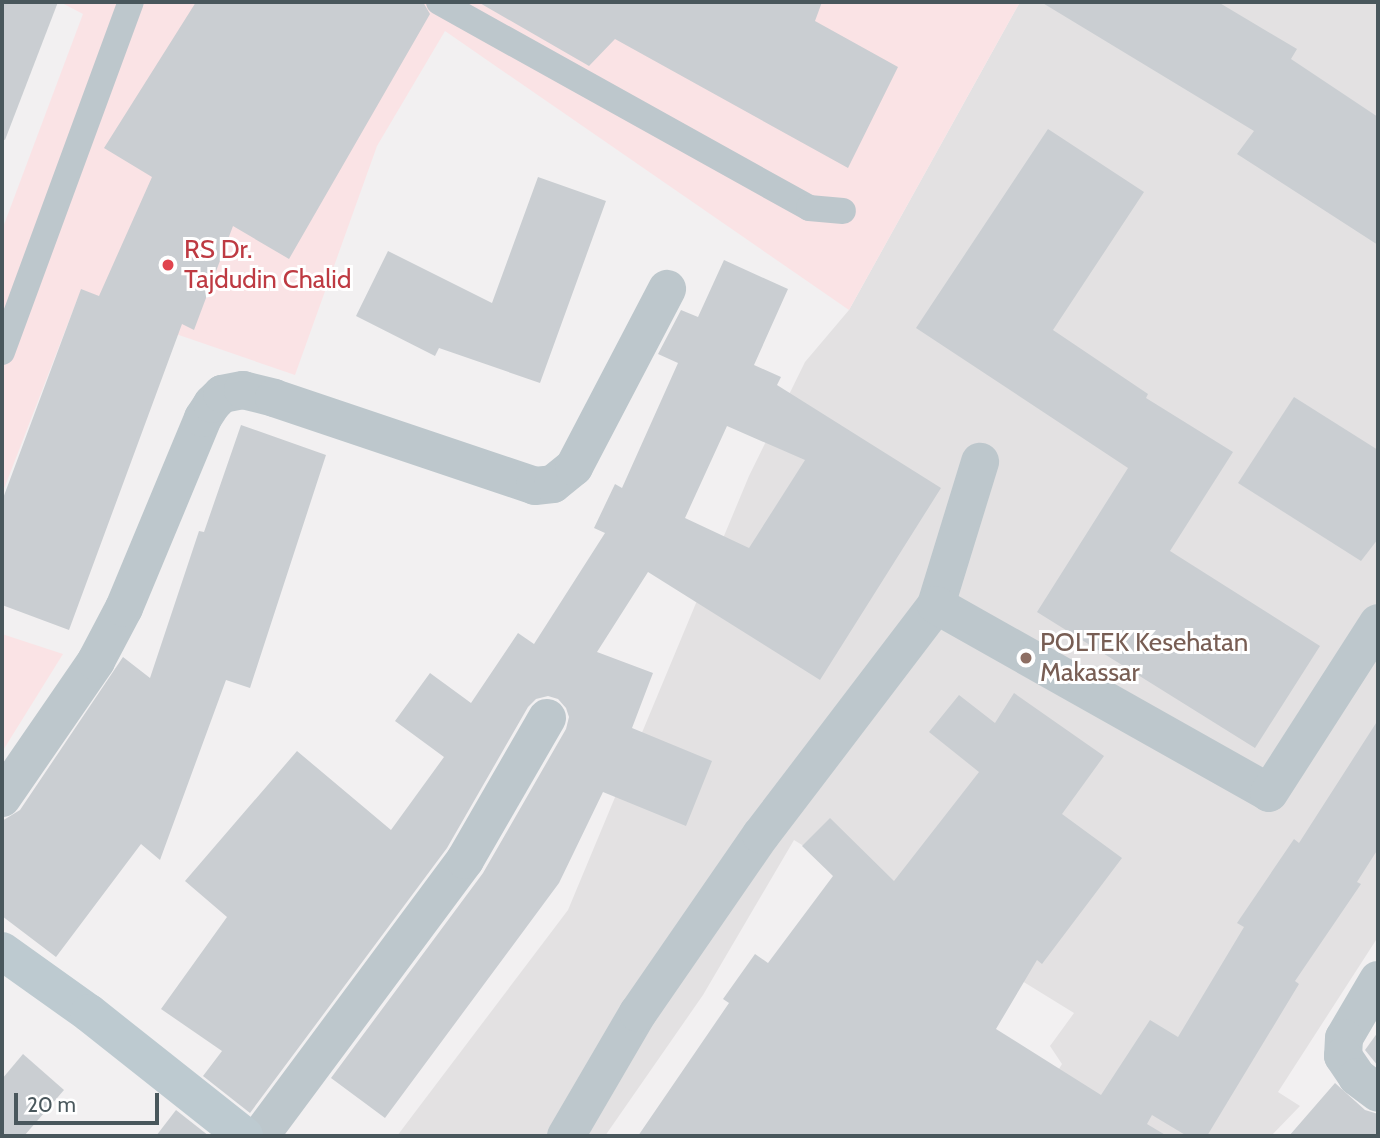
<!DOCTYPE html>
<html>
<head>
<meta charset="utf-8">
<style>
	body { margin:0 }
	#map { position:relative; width:1380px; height:1138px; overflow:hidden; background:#f2f0f1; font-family:Cabin,sans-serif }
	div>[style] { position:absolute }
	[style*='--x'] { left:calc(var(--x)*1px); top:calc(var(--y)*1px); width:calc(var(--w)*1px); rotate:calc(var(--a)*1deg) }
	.education>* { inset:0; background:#e3e1e2 }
	.medical>* { inset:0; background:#fae3e5 }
	.building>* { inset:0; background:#caced2 }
	.lane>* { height:26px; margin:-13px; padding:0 13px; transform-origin:13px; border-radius:13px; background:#bdc7cc }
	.street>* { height:38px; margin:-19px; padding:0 19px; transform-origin:19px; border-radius:19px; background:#bdc7cc }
	.secondary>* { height:38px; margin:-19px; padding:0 19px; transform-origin:19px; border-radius:19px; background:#bdcad0 }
	.dots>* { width:19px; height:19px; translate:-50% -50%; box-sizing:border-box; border:4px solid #fff; border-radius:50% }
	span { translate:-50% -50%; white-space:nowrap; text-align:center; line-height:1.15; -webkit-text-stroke:6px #fff; paint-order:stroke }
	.health-label { font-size:26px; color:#be3a42 }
	.left { translate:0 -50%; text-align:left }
	.education-label { font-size:26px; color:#785e54 }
	.frame { position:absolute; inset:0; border:4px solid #49575c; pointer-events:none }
	.scale { position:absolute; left:14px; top:1093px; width:145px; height:32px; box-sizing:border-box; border:4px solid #49575c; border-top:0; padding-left:9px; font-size:21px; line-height:24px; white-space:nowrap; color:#49575c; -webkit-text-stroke:5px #fff; paint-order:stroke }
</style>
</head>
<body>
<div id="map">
	<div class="education">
		<div style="clip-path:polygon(1020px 2px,1378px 2px,1378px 937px,1278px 1092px,1300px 1106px,1271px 1136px,1019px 1136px,1062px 1064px,1050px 1046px,1074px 1013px,794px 840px,703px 995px,605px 1136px,397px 1136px,568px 910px,749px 476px,805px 362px,849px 310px)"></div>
	</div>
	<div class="medical">
		<div style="clip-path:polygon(60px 2px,1020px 2px,849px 310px,445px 31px,377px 146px,295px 375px,77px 300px,2px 494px,2px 230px,83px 14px)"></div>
		<div style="clip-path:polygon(2px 634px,63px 654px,2px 752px)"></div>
	</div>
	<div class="building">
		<div style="clip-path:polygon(2px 2px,58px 2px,5px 140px,2px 139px)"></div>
		<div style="clip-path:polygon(196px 2px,423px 2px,430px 14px,289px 259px,233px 226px,194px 330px,182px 324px,69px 630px,2px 605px,2px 501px,81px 289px,99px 296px,152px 177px,104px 148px)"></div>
		<div style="clip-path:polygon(478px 2px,822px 2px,815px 21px,898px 67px,848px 168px,615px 39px,589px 66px)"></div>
		<div style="clip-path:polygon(1041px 2px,1218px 2px,1297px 49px,1291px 59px,1378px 117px,1378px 245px,1237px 154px,1254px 131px)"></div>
		<div style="clip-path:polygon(1048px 129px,1144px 192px,1053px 330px,1148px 394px,1146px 398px,1233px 452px,1170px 551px,1320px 646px,1255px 748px,1037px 612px,1128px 468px,916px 328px)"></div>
		<div style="clip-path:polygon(538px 177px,606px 201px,540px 383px,439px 348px,435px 356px,356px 316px,388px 251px,492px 303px)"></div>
		<div style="clip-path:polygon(evenodd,724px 260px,788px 289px,754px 365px,781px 377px,777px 385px,941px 488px,820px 680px,648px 572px,597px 652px,653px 673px,632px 728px,712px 761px,686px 826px,603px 792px,559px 883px,385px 1118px,331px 1078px,483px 873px,566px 729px,569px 717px,566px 708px,558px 699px,548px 696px,536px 699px,528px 707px,447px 848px,250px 1113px,203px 1076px,222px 1051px,161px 1009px,227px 917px,185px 881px,297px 751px,391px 830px,444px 757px,395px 721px,430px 673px,471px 703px,518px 633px,534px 644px,605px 533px,594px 528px,615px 484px,622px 488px,678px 363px,658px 354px,681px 310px,698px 317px,724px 260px,727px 426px,805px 460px,749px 548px,685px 518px,727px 426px)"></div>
		<div style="clip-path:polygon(1294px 397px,1378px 450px,1378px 539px,1361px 561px,1238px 483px)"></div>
		<div style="clip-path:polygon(241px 425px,326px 455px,250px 688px,226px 680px,160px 860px,141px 844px,56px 957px,2px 916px,2px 821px,20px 810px,123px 657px,150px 678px,199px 531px,204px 532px)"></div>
		<div style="clip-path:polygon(1014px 693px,1104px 756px,1062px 814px,1122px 858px,1042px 964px,1037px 960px,996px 1029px,1101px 1095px,1150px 1020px,1178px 1037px,1244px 927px,1237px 923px,1294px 839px,1299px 843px,1378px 720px,1378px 849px,1357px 882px,1361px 884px,1295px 981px,1299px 984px,1207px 1136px,1187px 1136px,1152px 1115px,1147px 1124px,1167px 1136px,638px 1136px,729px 1003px,723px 999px,755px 954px,768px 963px,833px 876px,802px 846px,830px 818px,894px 881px,979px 772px,929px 732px,959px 695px,995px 723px)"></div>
		<div style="clip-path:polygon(1378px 1032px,1378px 1066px,1365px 1050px)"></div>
		<div style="clip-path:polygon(23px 1054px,64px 1090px,24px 1136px,2px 1136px,2px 1079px)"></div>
		<div style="clip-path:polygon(1335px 1083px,1365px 1110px,1378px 1114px,1378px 1136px,1289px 1136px)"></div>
		<div style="clip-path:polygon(176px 1110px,209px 1136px,156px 1136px)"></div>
	</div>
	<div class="lane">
		<div style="--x:439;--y:2;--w:423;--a:29.1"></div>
		<div style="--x:809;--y:208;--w:34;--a:5"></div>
		<div style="--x:2;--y:352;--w:373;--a:-69.8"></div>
	</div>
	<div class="street">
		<div style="--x:936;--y:605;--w:150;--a:-72.9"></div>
		<div style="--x:2;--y:798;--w:166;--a:-55.5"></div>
		<div style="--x:96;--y:661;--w:60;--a:-62.2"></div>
		<div style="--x:124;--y:608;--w:206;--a:-67.4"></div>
		<div style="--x:203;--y:418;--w:17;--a:-57"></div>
		<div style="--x:212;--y:404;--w:14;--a:-45"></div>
		<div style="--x:222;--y:394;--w:21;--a:-11"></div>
		<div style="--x:243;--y:390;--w:32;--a:14"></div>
		<div style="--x:274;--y:398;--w:275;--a:18.6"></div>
		<div style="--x:535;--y:486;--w:18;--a:-6"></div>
		<div style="--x:553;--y:484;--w:27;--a:-39"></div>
		<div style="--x:574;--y:467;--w:201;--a:-62.4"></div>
		<div style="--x:1378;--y:980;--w:67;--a:120.4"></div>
		<div style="--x:1344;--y:1038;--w:18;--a:93"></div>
		<div style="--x:1343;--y:1056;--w:25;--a:56"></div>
		<div style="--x:1357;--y:1077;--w:26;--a:37"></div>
		<div style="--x:260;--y:1136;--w:344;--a:-53.4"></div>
		<div style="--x:465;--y:860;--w:164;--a:-60"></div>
		<div style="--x:566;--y:1136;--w:143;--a:-59.7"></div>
		<div style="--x:638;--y:1013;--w:216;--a:-55.4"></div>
		<div style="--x:761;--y:835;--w:289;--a:-52.7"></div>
		<div style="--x:936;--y:605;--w:382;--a:29.4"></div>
		<div style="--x:1269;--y:793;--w:202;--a:-57.3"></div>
	</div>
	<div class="secondary">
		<div style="--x:2;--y:951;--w:107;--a:35.5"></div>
		<div style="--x:89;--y:1013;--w:198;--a:38.4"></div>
	</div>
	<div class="dots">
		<div style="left:168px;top:265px;background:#e0444e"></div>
		<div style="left:1026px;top:658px;background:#8d6e63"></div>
	</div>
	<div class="health-label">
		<span class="left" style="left:184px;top:265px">RS Dr.<br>Tajdudin Chalid</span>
	</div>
	<div class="education-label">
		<span class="left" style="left:1040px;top:658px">POLTEK Kesehatan<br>Makassar</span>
	</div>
	<div class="frame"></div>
	<div class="scale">20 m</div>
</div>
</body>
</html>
